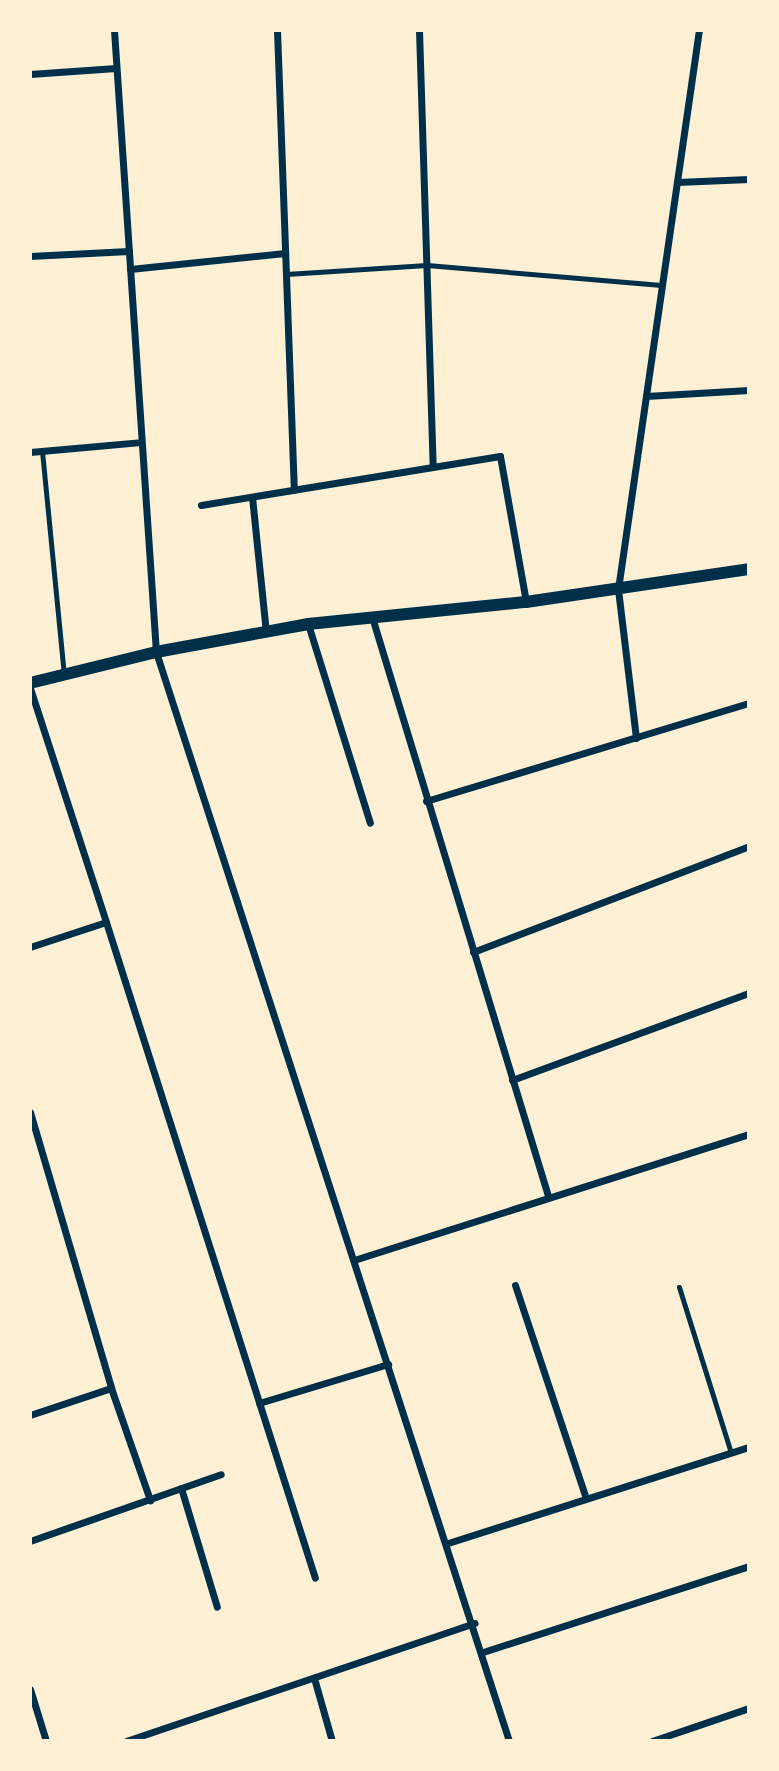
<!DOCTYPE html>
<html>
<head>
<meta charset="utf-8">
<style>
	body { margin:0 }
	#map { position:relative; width:779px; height:1771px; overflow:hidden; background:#fdf0d5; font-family:Overpass,sans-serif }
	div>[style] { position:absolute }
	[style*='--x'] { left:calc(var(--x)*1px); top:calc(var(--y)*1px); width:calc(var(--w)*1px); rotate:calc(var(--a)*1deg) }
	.service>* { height:5px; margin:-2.5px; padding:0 2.5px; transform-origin:2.5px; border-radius:2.5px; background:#003049 }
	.minor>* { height:7px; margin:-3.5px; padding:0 3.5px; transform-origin:3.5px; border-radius:3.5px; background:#003049 }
	.tertiary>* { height:12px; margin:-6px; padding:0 6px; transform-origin:6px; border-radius:6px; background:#003049 }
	span { translate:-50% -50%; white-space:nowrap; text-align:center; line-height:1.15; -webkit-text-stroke:7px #fdf0d5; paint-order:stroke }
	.frame { position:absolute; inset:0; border:32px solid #fdf0d5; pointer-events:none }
</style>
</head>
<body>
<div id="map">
	<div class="service">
		<div style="--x:286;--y:274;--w:141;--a:-3.7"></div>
		<div style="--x:427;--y:265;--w:235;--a:4.9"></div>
		<div style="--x:42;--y:451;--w:225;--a:84.4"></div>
		<div style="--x:679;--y:1287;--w:174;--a:72.6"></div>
	</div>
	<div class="minor">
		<div style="--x:114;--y:30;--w:623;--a:86.14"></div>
		<div style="--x:156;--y:652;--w:1145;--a:72.04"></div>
		<div style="--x:277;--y:30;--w:460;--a:87.9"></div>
		<div style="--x:419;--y:30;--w:437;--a:88.2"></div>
		<div style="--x:30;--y:74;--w:86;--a:-4"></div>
		<div style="--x:677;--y:182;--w:72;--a:-2.4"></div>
		<div style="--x:30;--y:256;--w:99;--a:-2.9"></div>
		<div style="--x:130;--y:269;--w:156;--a:-5.9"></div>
		<div style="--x:646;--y:396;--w:103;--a:-3.3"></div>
		<div style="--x:30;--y:452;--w:111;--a:-5.1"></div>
		<div style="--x:252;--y:497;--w:137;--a:84.1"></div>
		<div style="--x:201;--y:505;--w:303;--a:-9.3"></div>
		<div style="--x:500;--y:456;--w:148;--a:79.9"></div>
		<div style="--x:372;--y:617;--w:605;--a:73.09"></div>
		<div style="--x:308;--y:624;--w:208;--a:72.7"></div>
		<div style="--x:30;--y:688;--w:246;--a:72"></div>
		<div style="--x:106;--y:922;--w:80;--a:161.8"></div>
		<div style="--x:636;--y:738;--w:150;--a:-96.9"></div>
		<div style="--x:618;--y:589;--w:565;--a:-81.76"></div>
		<div style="--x:426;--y:801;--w:338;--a:-16.9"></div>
		<div style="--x:106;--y:922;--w:688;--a:72.33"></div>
		<div style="--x:473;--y:952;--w:296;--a:-21"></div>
		<div style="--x:512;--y:1080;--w:252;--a:-20.2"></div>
		<div style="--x:30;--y:1112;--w:288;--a:73.6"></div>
		<div style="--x:111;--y:1388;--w:119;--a:70.8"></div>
		<div style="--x:354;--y:1260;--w:415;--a:-17.7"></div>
		<div style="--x:515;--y:1285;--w:225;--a:71.6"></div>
		<div style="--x:259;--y:1403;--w:135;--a:-16.8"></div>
		<div style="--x:30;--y:1415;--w:85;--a:-18.4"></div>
		<div style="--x:181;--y:1488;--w:124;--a:73.2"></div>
		<div style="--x:30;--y:1541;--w:202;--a:-19.3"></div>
		<div style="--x:448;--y:1543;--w:316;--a:-17.7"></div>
		<div style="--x:483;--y:1652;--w:280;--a:-17.9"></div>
		<div style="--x:314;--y:1678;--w:66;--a:74.1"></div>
		<div style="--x:30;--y:1689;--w:54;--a:72.9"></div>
		<div style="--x:126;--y:1741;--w:368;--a:-18.7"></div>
		<div style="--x:652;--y:1741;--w:102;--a:-18.8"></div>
	</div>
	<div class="tertiary">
		<div style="--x:30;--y:683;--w:130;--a:-13.8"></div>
		<div style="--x:156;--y:652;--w:155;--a:-10.4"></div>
		<div style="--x:308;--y:624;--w:219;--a:-5.8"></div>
		<div style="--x:526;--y:602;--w:225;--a:-8.4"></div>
	</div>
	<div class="frame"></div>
</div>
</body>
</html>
